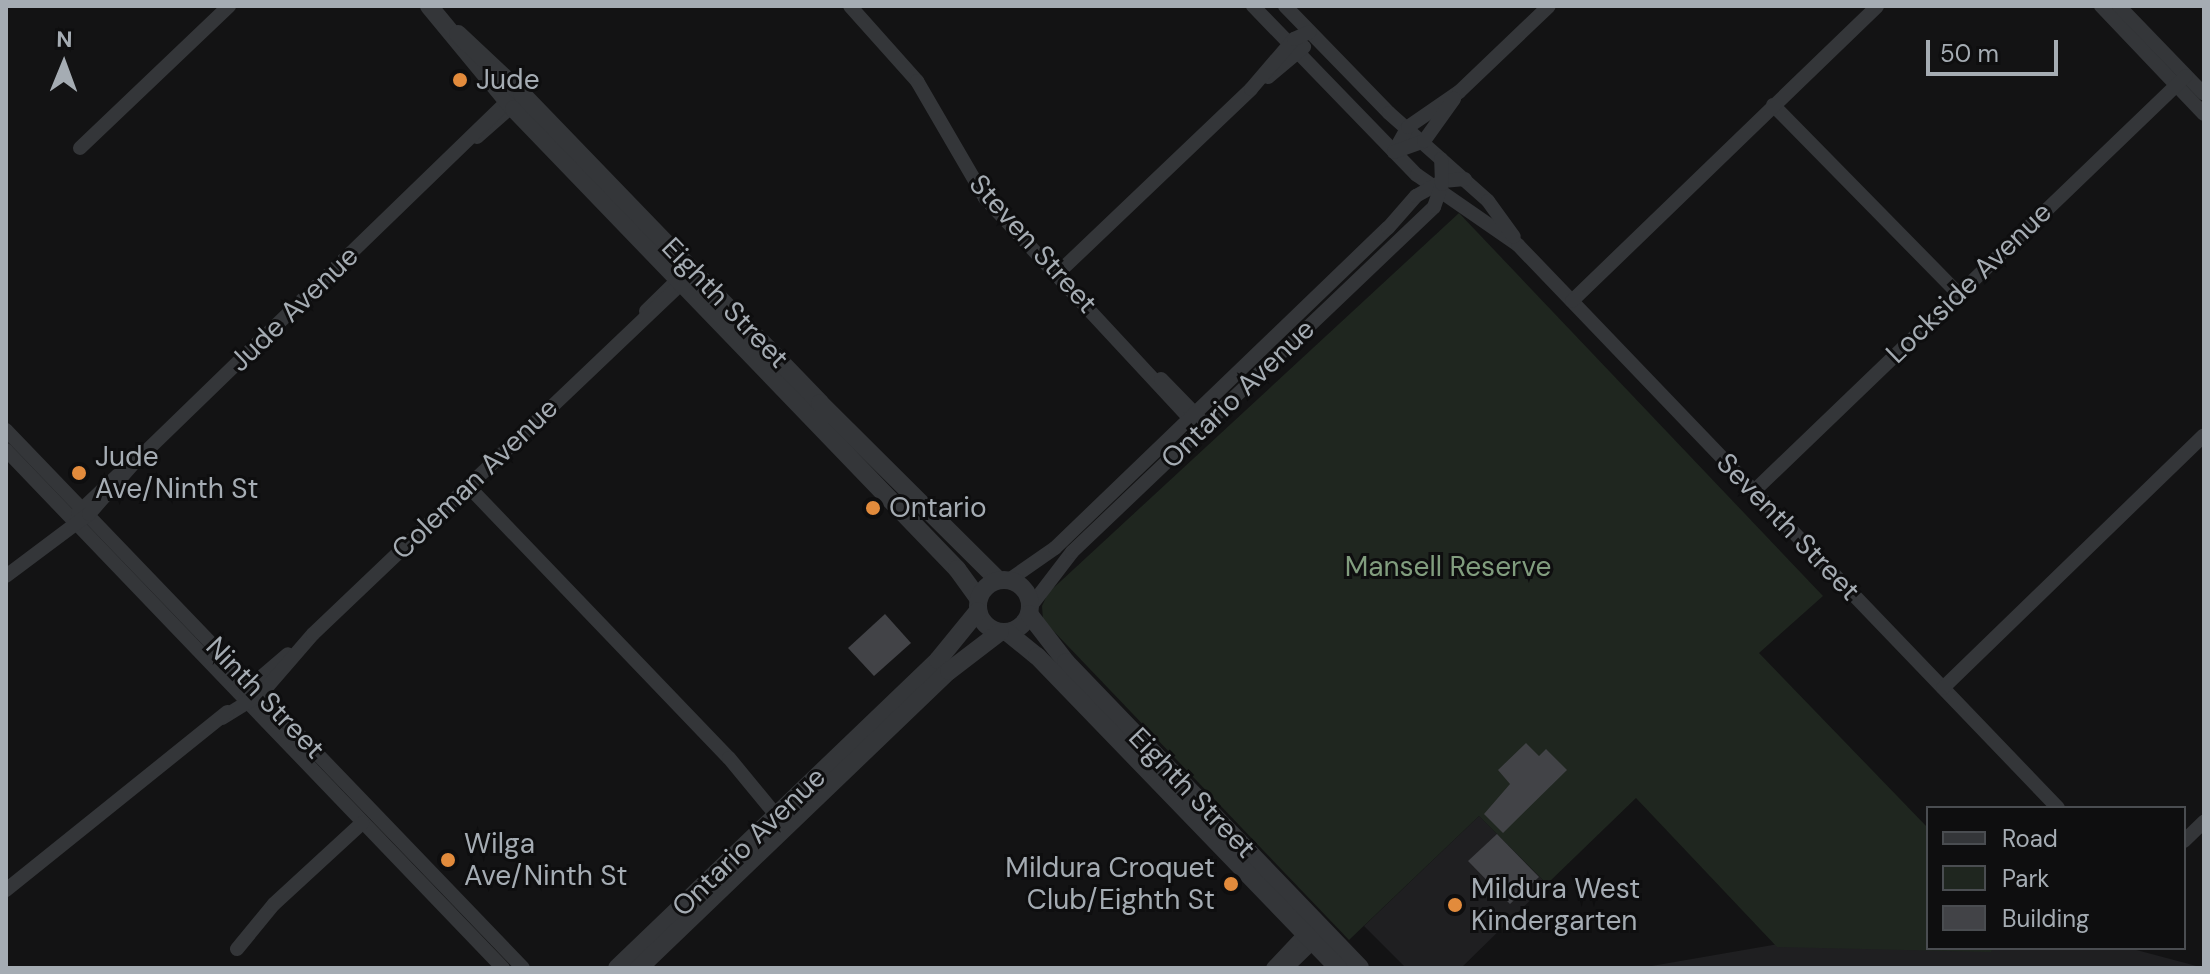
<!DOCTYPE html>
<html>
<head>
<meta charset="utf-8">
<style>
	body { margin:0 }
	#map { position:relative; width:2210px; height:974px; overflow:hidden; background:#131314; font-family:"DM Sans",sans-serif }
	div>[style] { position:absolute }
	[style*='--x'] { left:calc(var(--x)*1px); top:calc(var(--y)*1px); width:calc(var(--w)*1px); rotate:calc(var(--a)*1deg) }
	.built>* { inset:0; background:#1f1f21 }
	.green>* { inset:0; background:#1f261f }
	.building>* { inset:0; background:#424347 }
	.minor>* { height:14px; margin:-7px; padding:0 7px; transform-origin:7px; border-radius:7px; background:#343639 }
	.tertiary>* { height:18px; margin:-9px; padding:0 9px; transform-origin:9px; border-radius:9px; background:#343639 }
	.tertiary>.ring { margin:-9px; padding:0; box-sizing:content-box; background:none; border:18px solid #343639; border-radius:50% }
	.rail>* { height:5px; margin-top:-2.5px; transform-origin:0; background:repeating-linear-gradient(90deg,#4b4e51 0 10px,transparent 0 18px) }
	.dots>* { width:22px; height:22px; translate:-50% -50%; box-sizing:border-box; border:4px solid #0e0e0f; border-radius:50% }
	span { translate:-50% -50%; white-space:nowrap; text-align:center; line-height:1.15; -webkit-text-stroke:6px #0e0e0f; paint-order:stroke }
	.poi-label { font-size:28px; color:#a5acb3 }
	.left { translate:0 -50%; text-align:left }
	.right { translate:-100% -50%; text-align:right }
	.street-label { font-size:28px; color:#a5acb3 }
	.park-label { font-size:28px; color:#819d7e }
	.frame { position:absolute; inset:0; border:8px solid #a5acb3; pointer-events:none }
	.legend { position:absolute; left:1926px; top:806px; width:260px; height:144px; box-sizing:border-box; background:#0e0e0f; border:2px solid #4a4d51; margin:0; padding:10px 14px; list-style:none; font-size:24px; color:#a5acb3 }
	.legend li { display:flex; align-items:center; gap:16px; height:40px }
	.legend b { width:40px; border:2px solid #4a4d51 }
	.north { position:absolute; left:24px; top:24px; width:80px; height:80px; -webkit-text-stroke:6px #0e0e0f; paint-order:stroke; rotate:1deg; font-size:22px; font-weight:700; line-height:32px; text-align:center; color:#a5acb3 }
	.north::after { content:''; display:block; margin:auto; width:28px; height:36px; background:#a5acb3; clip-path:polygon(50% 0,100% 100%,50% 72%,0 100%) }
	.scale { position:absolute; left:1926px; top:40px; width:132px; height:36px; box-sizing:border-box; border:4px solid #a5acb3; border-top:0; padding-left:10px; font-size:24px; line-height:28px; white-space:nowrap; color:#a5acb3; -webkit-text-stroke:6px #0e0e0f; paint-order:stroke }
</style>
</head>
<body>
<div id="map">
	<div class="built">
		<div style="clip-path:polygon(1479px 816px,1547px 884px,1461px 968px,1406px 968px,1364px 926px)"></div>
		<div style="clip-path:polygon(1796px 941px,1928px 948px,2129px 948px,2204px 968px,1640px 968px)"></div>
	</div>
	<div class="green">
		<div style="clip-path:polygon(1459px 213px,1823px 596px,1759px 653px,1928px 828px,1928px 948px,1993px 948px,1991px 952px,1777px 947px,1636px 798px,1547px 884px,1479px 816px,1349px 940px,1043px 620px,1042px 606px,1048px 593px)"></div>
	</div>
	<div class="building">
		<div style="clip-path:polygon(885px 614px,911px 643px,874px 676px,848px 648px)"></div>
		<div style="clip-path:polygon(1526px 743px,1539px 756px,1546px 749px,1567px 770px,1503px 833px,1484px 814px,1510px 784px,1498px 770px)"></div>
		<div style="clip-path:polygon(1497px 834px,1539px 877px,1510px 904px,1468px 861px)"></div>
	</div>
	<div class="minor">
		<div style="--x:850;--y:6;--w:101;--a:48.2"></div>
		<div style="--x:917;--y:81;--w:135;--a:59.8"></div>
		<div style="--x:985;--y:198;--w:307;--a:47.1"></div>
		<div style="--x:1253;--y:6;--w:235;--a:45.9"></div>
		<div style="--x:1417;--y:175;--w:123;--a:34.7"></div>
		<div style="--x:1518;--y:245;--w:780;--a:46.19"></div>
		<div style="--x:1285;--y:6;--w:149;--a:45.8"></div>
		<div style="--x:1389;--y:113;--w:132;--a:41.6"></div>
		<div style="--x:1488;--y:201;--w:44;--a:54.2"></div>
		<div style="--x:2101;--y:6;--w:149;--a:46.4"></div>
		<div style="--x:2119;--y:6;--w:122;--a:46"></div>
		<div style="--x:1268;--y:77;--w:47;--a:-39.8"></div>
		<div style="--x:1773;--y:105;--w:264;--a:45.5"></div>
		<div style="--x:477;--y:137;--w:55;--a:-41.3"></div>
		<div style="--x:80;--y:148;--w:206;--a:-43.6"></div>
		<div style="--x:1394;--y:152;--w:29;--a:-61"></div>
		<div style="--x:1408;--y:127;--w:62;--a:-34.5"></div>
		<div style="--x:1459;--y:92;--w:124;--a:-43.7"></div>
		<div style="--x:1394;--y:152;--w:32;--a:-20"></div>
		<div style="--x:1424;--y:141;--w:52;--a:-54.5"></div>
		<div style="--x:1057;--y:274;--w:268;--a:-43.6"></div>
		<div style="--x:1251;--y:89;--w:66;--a:-49.3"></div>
		<div style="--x:1294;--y:39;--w:17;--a:-24"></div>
		<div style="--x:1572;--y:301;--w:424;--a:-44"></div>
		<div style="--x:646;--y:311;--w:54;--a:-44.3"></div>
		<div style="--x:1161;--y:379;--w:54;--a:45.7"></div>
		<div style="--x:6;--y:430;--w:746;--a:46.14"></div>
		<div style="--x:6;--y:450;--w:718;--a:46.19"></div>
		<div style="--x:467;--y:485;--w:378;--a:46.2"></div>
		<div style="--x:729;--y:758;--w:74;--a:50.5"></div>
		<div style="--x:1754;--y:491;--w:599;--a:-43.85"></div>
		<div style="--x:78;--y:513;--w:55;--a:-43.5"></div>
		<div style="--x:6;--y:576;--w:104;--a:-36.8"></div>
		<div style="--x:89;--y:514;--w:68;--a:-48.6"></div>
		<div style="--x:134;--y:463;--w:526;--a:-44.08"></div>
		<div style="--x:1009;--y:580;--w:56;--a:-34.8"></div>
		<div style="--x:1055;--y:548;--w:462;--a:-43.9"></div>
		<div style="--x:1388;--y:228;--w:43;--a:-48.8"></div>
		<div style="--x:1416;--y:196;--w:31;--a:-29"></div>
		<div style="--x:1443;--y:181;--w:22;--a:-5"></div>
		<div style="--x:1030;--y:607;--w:69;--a:-52.6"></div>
		<div style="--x:1072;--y:552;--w:500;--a:-43.62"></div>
		<div style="--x:1434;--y:207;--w:24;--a:-71"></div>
		<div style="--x:1442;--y:184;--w:25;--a:-92"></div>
		<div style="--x:1943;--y:688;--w:363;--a:-44.1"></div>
		<div style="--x:246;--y:690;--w:55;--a:-40.6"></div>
		<div style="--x:222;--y:718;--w:46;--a:-31.6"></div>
		<div style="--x:261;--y:694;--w:79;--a:-49.1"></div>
		<div style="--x:313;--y:634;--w:518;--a:-43.59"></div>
		<div style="--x:2184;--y:841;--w:28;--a:-44"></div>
		<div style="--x:6;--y:890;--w:284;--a:-38.8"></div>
		<div style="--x:237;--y:949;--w:58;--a:-50.6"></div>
		<div style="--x:274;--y:904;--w:120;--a:-42.6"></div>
		<div style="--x:1273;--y:968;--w:47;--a:-46.7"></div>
		<div style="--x:1286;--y:968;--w:37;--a:-44"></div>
	</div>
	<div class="tertiary">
		<div style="--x:429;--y:6;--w:134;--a:50.5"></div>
		<div style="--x:514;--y:109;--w:639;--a:46.08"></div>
		<div style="--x:957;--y:569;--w:36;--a:54"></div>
		<div style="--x:458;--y:34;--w:88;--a:43.2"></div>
		<div style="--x:522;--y:94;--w:429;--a:46"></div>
		<div style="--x:820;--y:403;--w:251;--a:44.8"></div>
		<div class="ring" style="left:978px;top:580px;width:34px;height:34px"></div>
		<div style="--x:1029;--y:614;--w:61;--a:52.4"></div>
		<div style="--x:1066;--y:662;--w:424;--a:46.1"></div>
		<div style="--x:1007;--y:632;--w:38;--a:39"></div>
		<div style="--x:1037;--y:656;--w:434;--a:46"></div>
		<div style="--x:617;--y:968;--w:445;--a:-43.8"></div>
		<div style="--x:938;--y:660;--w:63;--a:-50.8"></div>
		<div style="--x:639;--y:968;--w:429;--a:-43.8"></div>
		<div style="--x:949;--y:671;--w:64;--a:-37.4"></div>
	</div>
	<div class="rail">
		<div style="--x:1870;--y:968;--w:147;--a:0"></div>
	</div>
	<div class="dots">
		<div style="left:460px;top:80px;background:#e28b3c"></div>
		<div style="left:79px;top:473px;background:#e28b3c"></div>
		<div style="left:873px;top:508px;background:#e28b3c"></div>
		<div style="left:448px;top:860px;background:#e28b3c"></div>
		<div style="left:1231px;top:884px;background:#e28b3c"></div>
		<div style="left:1455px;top:905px;background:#e28b3c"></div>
	</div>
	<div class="poi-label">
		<span class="left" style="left:476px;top:80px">Jude</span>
		<span class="left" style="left:95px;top:473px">Jude<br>Ave/Ninth St</span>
		<span class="left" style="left:889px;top:508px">Ontario</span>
		<span class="left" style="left:464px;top:860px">Wilga<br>Ave/Ninth St</span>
		<span class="right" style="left:1215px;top:884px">Mildura Croquet<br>Club/Eighth St</span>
		<span class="left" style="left:1471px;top:905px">Mildura West<br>Kindergarten</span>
	</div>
	<div class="street-label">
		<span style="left:1033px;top:244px;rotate:48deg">Steven Street</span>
		<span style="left:1969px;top:283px;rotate:-44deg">Lockside Avenue</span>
		<span style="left:725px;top:303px;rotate:46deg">Eighth Street</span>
		<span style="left:294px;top:309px;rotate:-44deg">Jude Avenue</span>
		<span style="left:1238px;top:394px;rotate:-44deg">Ontario Avenue</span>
		<span style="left:475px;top:479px;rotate:-44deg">Coleman Avenue</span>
		<span style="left:1788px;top:527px;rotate:46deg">Seventh Street</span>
		<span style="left:265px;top:698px;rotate:46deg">Ninth Street</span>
		<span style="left:1192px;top:793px;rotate:46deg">Eighth Street</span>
		<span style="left:749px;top:842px;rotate:-44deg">Ontario Avenue</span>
	</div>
	<div class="park-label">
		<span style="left:1448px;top:567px">Mansell Reserve</span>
	</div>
	<div class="frame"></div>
	<ul class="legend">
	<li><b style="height:10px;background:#343639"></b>Road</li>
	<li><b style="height:22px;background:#1f261f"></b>Park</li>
	<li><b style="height:22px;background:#424347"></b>Building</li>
	</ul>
	<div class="north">N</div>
	<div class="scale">50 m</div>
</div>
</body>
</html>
